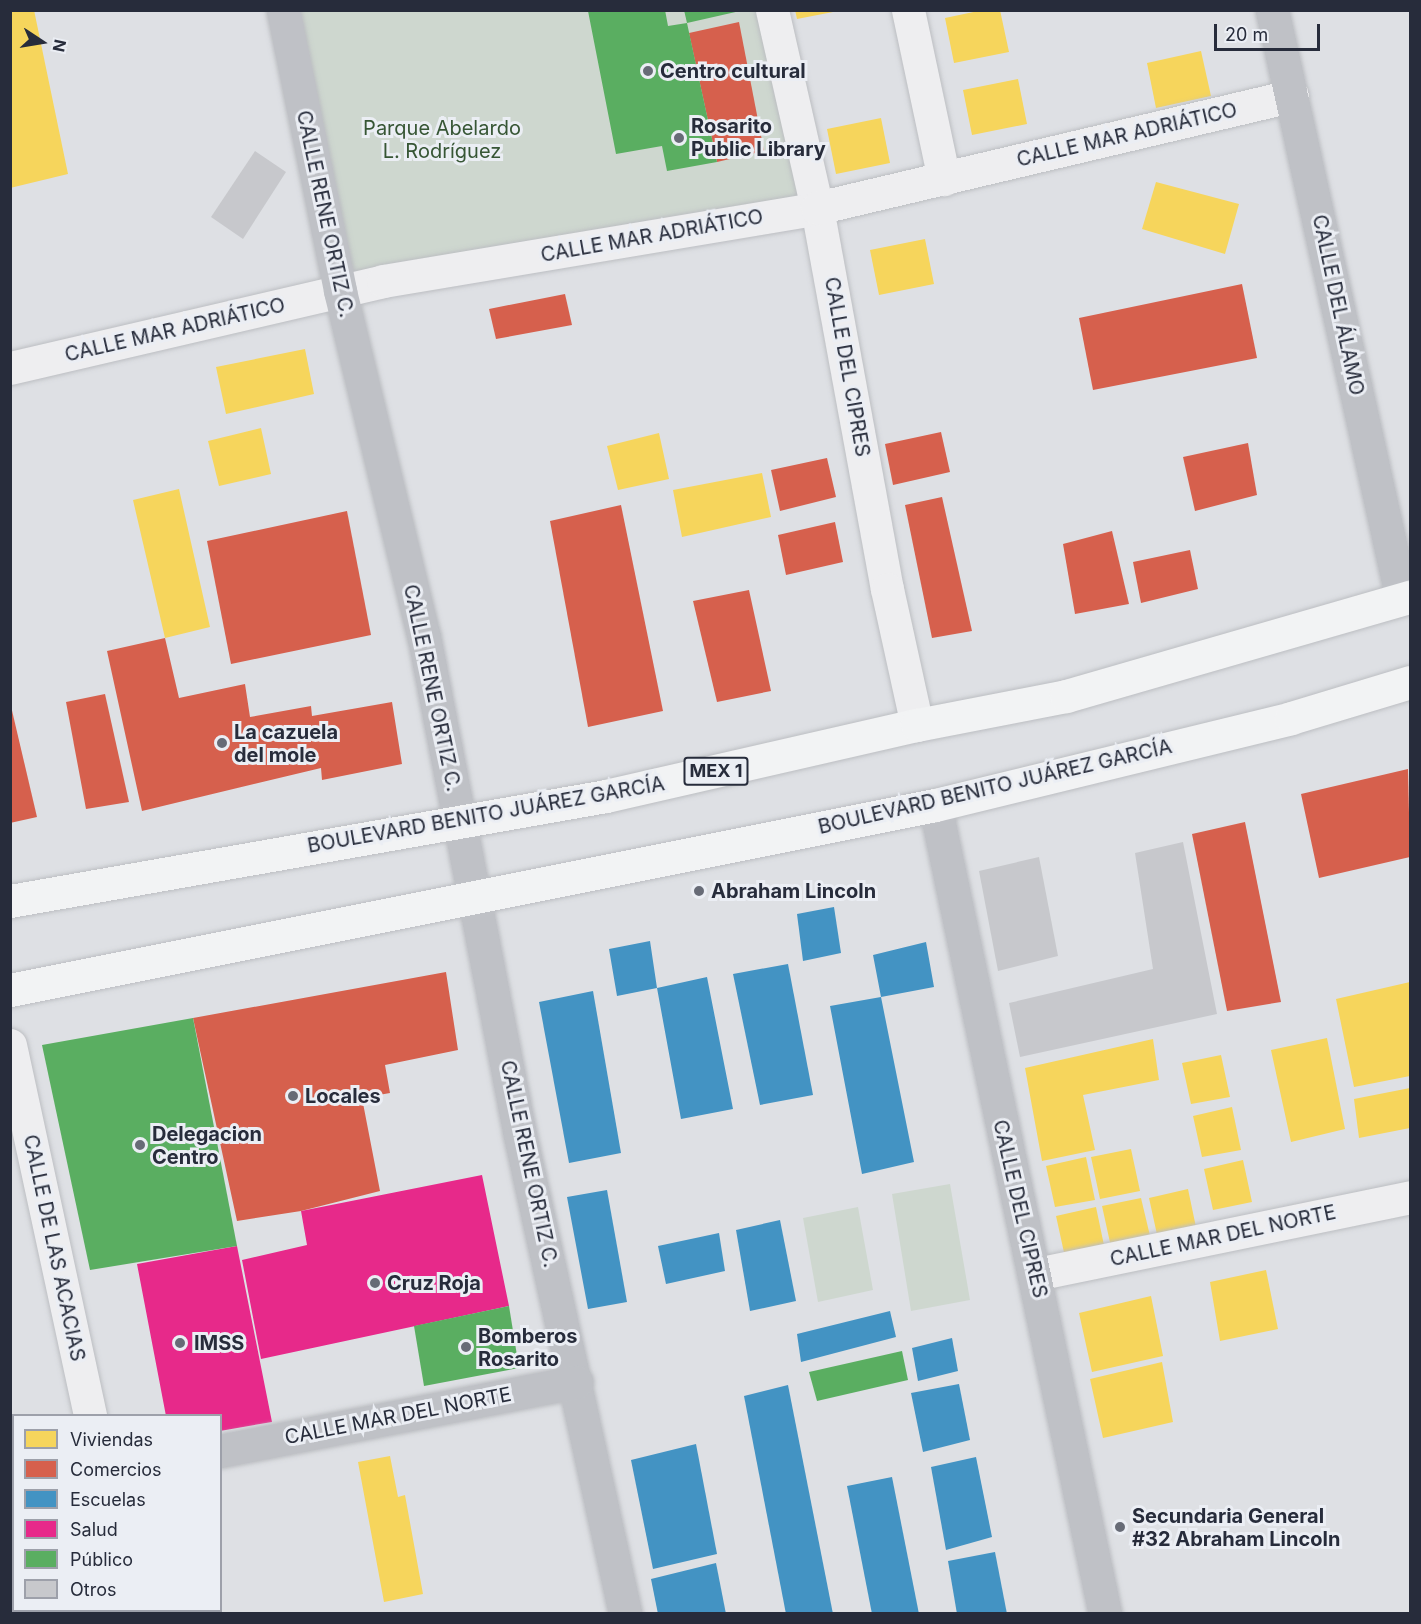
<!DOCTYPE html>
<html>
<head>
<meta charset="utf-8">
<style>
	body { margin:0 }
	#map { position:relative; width:1421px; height:1624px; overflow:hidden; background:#dee0e4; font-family:Inter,sans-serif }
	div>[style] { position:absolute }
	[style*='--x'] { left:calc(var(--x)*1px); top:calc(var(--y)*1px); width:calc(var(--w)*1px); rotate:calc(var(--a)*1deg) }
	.green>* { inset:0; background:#ced7cf }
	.homes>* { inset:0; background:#f6d55c }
	.shops>* { inset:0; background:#d6604d }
	.schools>* { inset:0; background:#4393c3 }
	.health>* { inset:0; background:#e7298a }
	.public>* { inset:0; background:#5aae61 }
	.building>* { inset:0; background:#c7c8cc }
	.roads { filter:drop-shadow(0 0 2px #bcbec2) drop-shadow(0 0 2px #bcbec2) }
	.street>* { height:33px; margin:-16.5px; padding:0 16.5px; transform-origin:16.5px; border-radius:16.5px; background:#eeeef0 }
	.secondary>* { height:33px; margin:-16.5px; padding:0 16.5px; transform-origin:16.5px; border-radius:16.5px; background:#bfc1c6 }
	.primary>* { height:33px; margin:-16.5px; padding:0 16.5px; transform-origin:16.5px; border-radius:16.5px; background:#f2f3f4 }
	.dots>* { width:16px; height:16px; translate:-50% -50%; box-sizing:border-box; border:3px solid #ebeef4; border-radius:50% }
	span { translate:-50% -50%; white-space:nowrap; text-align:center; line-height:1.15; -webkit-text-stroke:6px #ebeef4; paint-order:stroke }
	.shield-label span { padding:2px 4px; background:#ebeef4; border:2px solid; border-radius:4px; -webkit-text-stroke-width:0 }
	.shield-label { font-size:18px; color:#272c3b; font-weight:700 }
	.poi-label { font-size:20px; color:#272c3b; font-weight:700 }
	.left { translate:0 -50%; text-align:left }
	.park-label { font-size:20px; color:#375635 }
	.street-label { font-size:20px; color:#272c3b }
	.frame { position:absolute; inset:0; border:12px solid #272c3b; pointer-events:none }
	.legend { position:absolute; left:12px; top:1414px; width:210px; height:198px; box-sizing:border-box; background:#ebeef4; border:2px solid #9da0aa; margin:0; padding:8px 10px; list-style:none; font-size:18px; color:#272c3b }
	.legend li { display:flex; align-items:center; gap:12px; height:30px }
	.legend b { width:30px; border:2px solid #9da0aa }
	.north { position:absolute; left:12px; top:12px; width:60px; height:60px; -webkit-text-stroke:4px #ebeef4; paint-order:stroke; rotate:102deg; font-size:16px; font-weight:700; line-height:24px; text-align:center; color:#272c3b }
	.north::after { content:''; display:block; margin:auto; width:21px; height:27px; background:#272c3b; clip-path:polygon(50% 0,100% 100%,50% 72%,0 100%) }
	.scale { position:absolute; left:1214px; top:24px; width:106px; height:27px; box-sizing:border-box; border:3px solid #272c3b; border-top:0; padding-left:8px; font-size:18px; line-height:21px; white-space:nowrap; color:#272c3b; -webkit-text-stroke:4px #ebeef4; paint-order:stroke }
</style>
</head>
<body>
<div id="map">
	<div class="green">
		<div style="clip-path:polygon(283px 11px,772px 11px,817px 208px,340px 291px)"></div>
		<div style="clip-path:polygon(950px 1184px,970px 1300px,911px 1311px,892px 1194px)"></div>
		<div style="clip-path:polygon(858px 1207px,873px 1290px,818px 1302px,803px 1218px)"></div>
	</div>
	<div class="homes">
		<div style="clip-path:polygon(10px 10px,34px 10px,68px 174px,10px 188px)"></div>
		<div style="clip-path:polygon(795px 10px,833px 10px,833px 12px,797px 19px)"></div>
		<div style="clip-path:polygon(983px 10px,1000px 10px,1009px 52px,954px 63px,945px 18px)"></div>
		<div style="clip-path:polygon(1201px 51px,1211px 96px,1156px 108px,1147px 63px)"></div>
		<div style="clip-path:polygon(1018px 79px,1027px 124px,972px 135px,963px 90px)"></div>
		<div style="clip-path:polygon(881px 118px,890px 163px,836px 174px,827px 129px)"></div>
		<div style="clip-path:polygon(1156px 182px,1239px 204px,1225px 254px,1142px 229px)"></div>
		<div style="clip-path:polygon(925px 239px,934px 284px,879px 295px,870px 250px)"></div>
		<div style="clip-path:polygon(305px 349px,314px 394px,226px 414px,216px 367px)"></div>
		<div style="clip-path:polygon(261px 428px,271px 474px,219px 486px,208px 441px)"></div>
		<div style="clip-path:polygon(659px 433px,669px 479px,618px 490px,607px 446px)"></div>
		<div style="clip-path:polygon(762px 473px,771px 517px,682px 537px,673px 490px)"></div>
		<div style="clip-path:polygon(179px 489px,210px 627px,165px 638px,133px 500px)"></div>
		<div style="clip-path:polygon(1410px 982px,1410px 1076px,1354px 1087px,1336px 999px)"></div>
		<div style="clip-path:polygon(1327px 1038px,1345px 1129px,1291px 1142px,1271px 1050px)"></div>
		<div style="clip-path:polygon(1153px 1039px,1159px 1080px,1083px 1095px,1095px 1150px,1042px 1161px,1025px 1068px)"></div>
		<div style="clip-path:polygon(1221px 1055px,1230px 1097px,1191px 1104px,1182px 1063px)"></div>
		<div style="clip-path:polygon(1410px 1088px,1410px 1128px,1359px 1138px,1354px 1099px)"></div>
		<div style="clip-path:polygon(1232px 1107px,1241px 1150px,1202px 1157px,1193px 1116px)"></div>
		<div style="clip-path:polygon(1131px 1149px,1140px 1191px,1100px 1199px,1091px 1157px)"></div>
		<div style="clip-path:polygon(1086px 1157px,1095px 1200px,1055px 1207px,1046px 1166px)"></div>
		<div style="clip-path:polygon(1243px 1160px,1252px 1202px,1213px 1210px,1204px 1169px)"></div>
		<div style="clip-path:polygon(1188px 1189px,1197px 1232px,1158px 1239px,1149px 1198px)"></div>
		<div style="clip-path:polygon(1141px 1198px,1151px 1240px,1111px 1247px,1102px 1206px)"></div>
		<div style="clip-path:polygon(1096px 1207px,1105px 1250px,1065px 1257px,1056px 1216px)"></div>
		<div style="clip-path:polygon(1266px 1270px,1278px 1329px,1220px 1341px,1210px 1282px)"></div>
		<div style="clip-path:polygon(1151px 1296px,1163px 1356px,1092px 1372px,1079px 1313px)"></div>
		<div style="clip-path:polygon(1162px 1362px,1173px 1422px,1103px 1438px,1090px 1379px)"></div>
		<div style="clip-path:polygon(390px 1456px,398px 1497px,405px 1495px,423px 1594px,384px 1602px,358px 1462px)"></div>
	</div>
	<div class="shops">
		<div style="clip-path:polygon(739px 22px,764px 151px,717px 162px,689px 33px)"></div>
		<div style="clip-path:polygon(1242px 284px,1257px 358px,1093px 390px,1079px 318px)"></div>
		<div style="clip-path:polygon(565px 294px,572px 325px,496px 339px,489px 309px)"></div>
		<div style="clip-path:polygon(941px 432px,950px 472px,893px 485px,885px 444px)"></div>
		<div style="clip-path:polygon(1248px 443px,1257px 495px,1195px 511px,1183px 457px)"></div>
		<div style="clip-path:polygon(827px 458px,836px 497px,780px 511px,771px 470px)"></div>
		<div style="clip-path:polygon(942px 497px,972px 631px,932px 638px,905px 505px)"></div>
		<div style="clip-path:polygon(621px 505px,663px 711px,588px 727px,550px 521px)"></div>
		<div style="clip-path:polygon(347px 511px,371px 635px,231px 664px,207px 541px)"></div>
		<div style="clip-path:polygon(835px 522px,843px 562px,786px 575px,778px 535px)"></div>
		<div style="clip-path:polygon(1112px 531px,1129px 604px,1075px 614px,1063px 544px)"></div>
		<div style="clip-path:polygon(1190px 550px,1198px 589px,1141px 603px,1133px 562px)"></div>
		<div style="clip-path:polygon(749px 590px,771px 691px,717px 702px,693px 601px)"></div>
		<div style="clip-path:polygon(165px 638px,179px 698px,245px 684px,250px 717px,311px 706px,312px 716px,392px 702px,402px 764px,322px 780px,321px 768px,142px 811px,107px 651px)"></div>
		<div style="clip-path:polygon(105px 694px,129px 802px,86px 809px,66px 702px)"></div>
		<div style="clip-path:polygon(10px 702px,37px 817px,10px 823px)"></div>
		<div style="clip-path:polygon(1408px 769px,1410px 857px,1319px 878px,1301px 794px)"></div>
		<div style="clip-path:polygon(1245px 822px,1281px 1002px,1227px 1011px,1192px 834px)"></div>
		<div style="clip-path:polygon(446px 972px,458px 1050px,385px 1065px,390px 1093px,362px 1098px,380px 1191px,301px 1211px,237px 1221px,193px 1018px)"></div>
	</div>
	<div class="schools">
		<div style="clip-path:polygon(834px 907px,841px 953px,803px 961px,797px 914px)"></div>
		<div style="clip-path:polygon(650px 941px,657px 988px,707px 977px,733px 1109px,681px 1119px,657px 988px,617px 996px,609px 949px)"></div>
		<div style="clip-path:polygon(926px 942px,934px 987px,881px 997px,914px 1162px,862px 1174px,830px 1006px,881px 997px,873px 955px)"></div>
		<div style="clip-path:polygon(788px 964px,813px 1095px,760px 1105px,733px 974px)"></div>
		<div style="clip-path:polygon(593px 991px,621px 1153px,569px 1163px,539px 1002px)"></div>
		<div style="clip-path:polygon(607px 1190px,627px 1302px,588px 1309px,567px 1197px)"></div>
		<div style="clip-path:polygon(780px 1220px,796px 1301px,750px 1311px,736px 1230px)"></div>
		<div style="clip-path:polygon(719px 1233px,725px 1271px,666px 1284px,658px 1246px)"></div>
		<div style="clip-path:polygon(890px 1311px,896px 1337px,801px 1362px,797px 1334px)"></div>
		<div style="clip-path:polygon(952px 1338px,958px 1371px,918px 1381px,912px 1348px)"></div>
		<div style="clip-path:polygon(959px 1384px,970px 1440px,923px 1452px,911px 1393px)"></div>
		<div style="clip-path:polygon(788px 1385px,833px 1614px,786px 1614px,744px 1396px)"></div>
		<div style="clip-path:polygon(696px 1444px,717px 1554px,653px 1569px,631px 1460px)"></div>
		<div style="clip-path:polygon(976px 1457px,992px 1537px,946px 1550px,931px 1467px)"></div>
		<div style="clip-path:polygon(892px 1477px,919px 1614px,872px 1614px,847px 1486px)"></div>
		<div style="clip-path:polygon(995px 1552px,1007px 1614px,957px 1614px,948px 1561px)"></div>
		<div style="clip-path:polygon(716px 1563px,726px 1614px,658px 1614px,651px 1579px)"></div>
	</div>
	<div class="health">
		<div style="clip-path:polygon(482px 1175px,509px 1306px,261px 1359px,242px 1260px,307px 1245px,301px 1211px)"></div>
		<div style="clip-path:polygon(237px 1246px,272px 1422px,220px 1431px,220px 1416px,166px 1416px,137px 1264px)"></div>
	</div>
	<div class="public">
		<div style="clip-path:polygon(592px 10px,665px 10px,668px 26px,687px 23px,717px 162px,667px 171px,662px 146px,616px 154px,588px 11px)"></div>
		<div style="clip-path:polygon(684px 10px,740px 10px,740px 11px,687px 23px)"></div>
		<div style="clip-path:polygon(193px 1018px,237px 1246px,90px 1270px,42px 1045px)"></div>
		<div style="clip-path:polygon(509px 1306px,519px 1368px,424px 1386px,414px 1326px)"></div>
		<div style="clip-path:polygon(902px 1351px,908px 1380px,817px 1401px,809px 1372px)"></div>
	</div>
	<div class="building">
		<div style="clip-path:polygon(255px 151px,286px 172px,243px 239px,211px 217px)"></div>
		<div style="clip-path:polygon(1183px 842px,1217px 1014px,1020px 1057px,1009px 1003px,1153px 969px,1135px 853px)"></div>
		<div style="clip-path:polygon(1039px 857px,1058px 956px,998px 971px,979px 871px)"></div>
	</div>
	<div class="roads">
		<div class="street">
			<div style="--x:772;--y:10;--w:203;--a:77.2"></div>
			<div style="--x:817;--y:208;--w:387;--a:79.6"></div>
			<div style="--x:887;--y:589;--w:139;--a:77.6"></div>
			<div style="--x:908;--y:10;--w:173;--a:78"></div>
			<div style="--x:10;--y:368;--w:383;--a:-13.1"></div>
			<div style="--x:383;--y:281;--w:440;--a:-9.5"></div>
			<div style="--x:817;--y:208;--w:488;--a:-13.3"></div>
			<div style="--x:10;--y:1045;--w:380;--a:77.8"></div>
			<div style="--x:1036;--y:1274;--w:382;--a:-11.6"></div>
			<div style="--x:130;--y:1610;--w:4;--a:90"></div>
		</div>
		<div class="secondary">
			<div style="--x:283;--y:10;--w:287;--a:78.5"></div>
			<div style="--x:340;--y:291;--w:356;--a:76.4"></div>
			<div style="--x:424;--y:637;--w:507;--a:79.09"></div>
			<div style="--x:520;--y:1135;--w:490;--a:77.6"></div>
			<div style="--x:1272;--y:10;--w:603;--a:77.55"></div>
			<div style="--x:935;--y:805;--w:827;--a:78.13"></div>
			<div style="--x:220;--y:1451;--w:363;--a:-11"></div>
			<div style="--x:10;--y:1490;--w:4;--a:-14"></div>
		</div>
		<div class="primary">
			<div style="--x:10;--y:901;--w:605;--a:-9.99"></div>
			<div style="--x:606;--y:796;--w:319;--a:-12.9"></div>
			<div style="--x:917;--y:725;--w:152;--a:-11"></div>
			<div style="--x:1066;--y:696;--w:358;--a:-16.1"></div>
			<div style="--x:10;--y:990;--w:943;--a:-11.31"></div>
			<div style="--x:935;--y:805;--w:366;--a:-13.7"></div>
			<div style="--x:1291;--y:718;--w:124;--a:-16.8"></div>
		</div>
	</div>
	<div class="dots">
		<div style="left:648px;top:71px;background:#676b76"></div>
		<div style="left:679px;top:138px;background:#676b76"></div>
		<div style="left:222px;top:743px;background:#676b76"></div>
		<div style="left:699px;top:891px;background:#676b76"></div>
		<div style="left:293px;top:1096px;background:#676b76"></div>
		<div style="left:140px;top:1145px;background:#676b76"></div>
		<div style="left:375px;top:1283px;background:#676b76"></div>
		<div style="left:180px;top:1343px;background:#676b76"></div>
		<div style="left:466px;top:1347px;background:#676b76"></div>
		<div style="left:1120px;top:1527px;background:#676b76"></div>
	</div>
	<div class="shield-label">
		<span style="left:716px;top:771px">MEX 1</span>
	</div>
	<div class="poi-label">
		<span class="left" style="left:660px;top:71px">Centro cultural</span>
		<span class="left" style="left:691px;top:138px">Rosarito<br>Public Library</span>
		<span class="left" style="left:234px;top:744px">La cazuela<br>del mole</span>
		<span class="left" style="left:711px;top:891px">Abraham Lincoln</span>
		<span class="left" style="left:305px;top:1096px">Locales</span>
		<span class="left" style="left:152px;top:1146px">Delegacion<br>Centro</span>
		<span class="left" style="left:387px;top:1283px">Cruz Roja</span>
		<span class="left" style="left:478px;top:1348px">Bomberos<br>Rosarito</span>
		<span class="left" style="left:194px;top:1343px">IMSS</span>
		<span class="left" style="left:1132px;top:1528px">Secundaria General<br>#32 Abraham Lincoln</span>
	</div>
	<div class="park-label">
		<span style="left:442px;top:140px">Parque Abelardo<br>L. Rodríguez</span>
	</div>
	<div class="street-label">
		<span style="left:1127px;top:135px;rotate:-13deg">CALLE MAR ADRIÁTICO</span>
		<span style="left:325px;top:214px;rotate:78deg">CALLE RENE ORTIZ C.</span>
		<span style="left:652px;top:236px;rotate:-10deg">CALLE MAR ADRIÁTICO</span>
		<span style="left:1338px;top:305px;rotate:78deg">CALLE DEL ÁLAMO</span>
		<span style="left:175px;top:330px;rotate:-13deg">CALLE MAR ADRIÁTICO</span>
		<span style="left:847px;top:367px;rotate:80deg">CALLE DEL CIPRES</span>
		<span style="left:432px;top:688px;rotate:78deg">CALLE RENE ORTIZ C.</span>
		<span style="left:995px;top:787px;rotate:-13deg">BOULEVARD BENITO JUÁREZ GARCÍA</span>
		<span style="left:486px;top:815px;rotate:-10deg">BOULEVARD BENITO JUÁREZ GARCÍA</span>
		<span style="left:529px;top:1164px;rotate:78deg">CALLE RENE ORTIZ C.</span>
		<span style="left:1020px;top:1209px;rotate:77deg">CALLE DEL CIPRES</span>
		<span style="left:1223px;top:1236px;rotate:-12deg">CALLE MAR DEL NORTE</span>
		<span style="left:54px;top:1248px;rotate:78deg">CALLE DE LAS ACACIAS</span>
		<span style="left:398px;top:1416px;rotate:-11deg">CALLE MAR DEL NORTE</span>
	</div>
	<div class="frame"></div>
	<ul class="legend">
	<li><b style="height:16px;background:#f6d55c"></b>Viviendas</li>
	<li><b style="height:16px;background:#d6604d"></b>Comercios</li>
	<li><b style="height:16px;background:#4393c3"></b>Escuelas</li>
	<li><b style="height:16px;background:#e7298a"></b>Salud</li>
	<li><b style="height:16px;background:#5aae61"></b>Público</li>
	<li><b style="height:16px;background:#c7c8cc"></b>Otros</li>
	</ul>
	<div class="north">N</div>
	<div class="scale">20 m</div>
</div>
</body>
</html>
